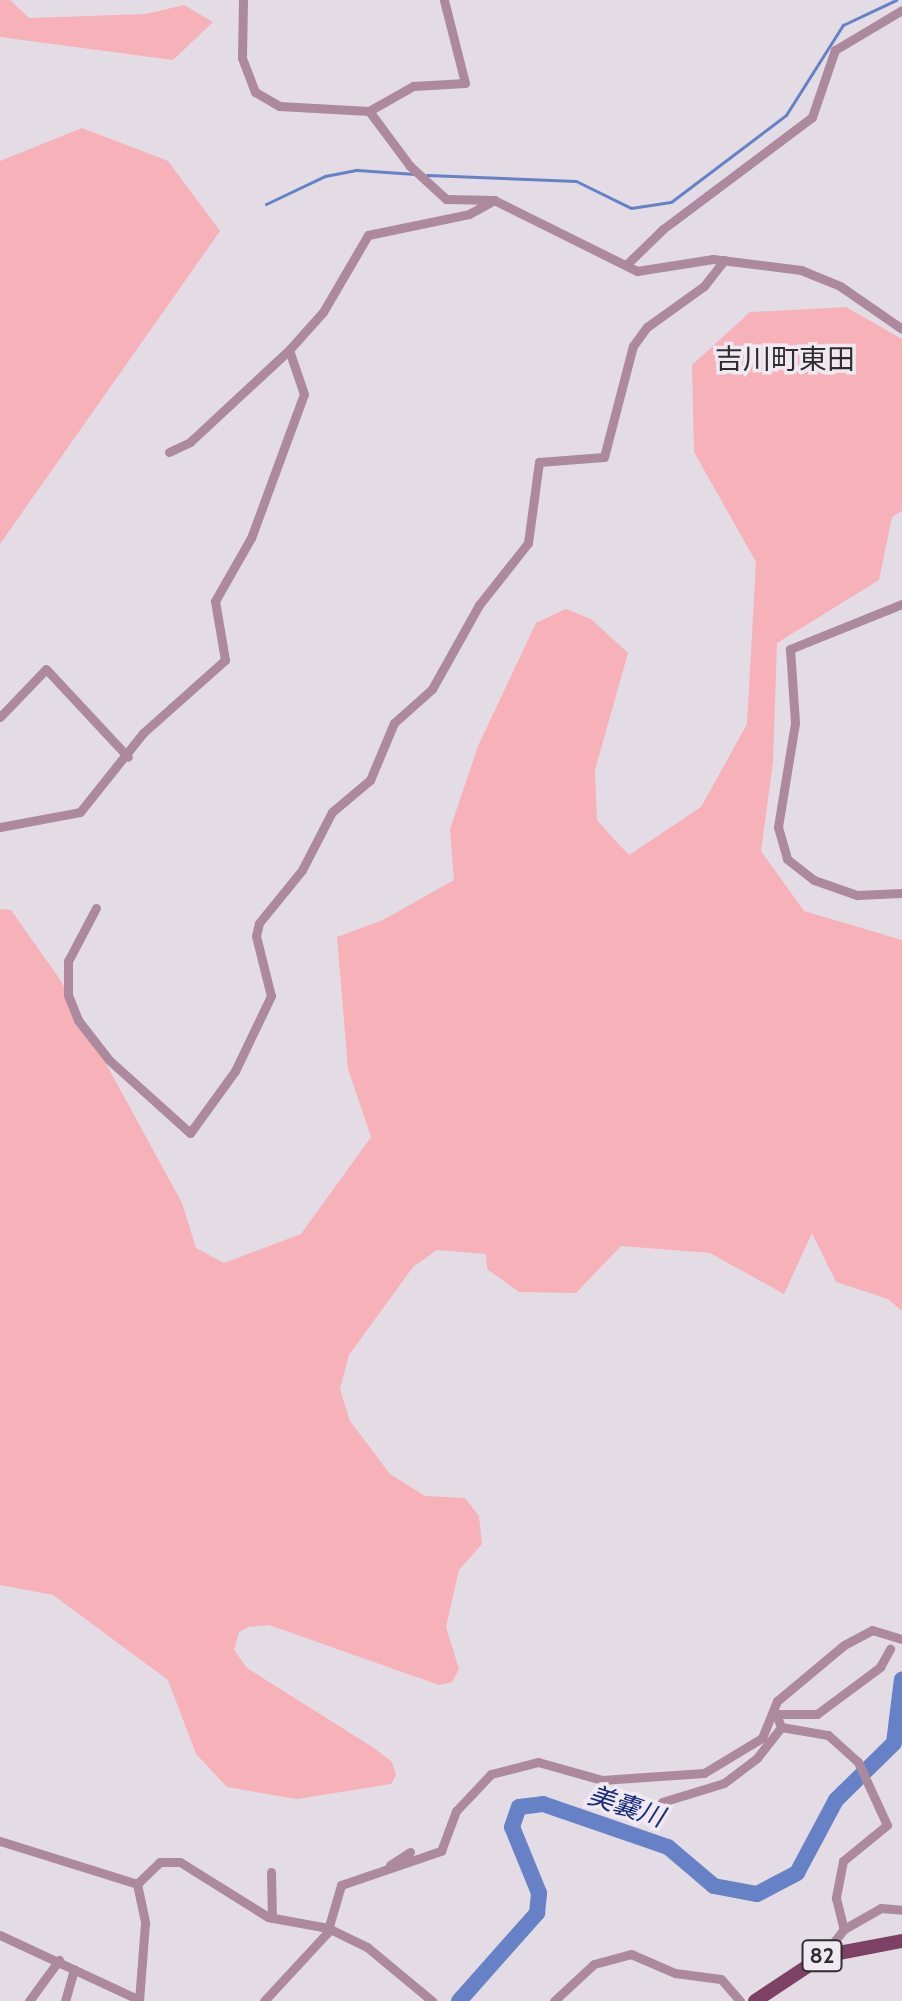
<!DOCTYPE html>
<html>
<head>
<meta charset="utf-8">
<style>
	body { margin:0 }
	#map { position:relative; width:902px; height:2001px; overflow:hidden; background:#e3dce5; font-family:Cabin,"Noto Sans JP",sans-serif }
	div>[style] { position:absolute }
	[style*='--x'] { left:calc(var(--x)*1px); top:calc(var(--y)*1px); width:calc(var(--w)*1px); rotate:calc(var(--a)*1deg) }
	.green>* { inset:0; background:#f6b1b9 }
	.stream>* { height:3px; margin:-1.5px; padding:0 1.5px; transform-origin:1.5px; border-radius:1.5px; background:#6781c6 }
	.river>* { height:16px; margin:-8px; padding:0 8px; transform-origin:8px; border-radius:8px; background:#6781c6 }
	.street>* { height:9px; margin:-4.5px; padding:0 4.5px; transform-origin:4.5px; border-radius:4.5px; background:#ac899c }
	.primary>* { height:14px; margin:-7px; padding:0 7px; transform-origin:7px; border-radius:7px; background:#7c4164 }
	span { translate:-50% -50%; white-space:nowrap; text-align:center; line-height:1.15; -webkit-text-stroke:7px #f0e9f2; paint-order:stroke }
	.shield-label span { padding:2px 6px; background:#f0e9f2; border:2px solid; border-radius:6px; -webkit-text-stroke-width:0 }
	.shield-label { font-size:22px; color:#2f2d30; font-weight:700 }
	.water-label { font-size:26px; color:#172b7c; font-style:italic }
	.quarter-label { font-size:28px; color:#2f2d30 }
</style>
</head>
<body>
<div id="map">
	<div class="green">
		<div style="clip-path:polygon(0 0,10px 0,29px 18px,146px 14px,184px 5px,213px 22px,173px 60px,0 37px)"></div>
		<div style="clip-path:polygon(82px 128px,168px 161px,220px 231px,0 544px,0 161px)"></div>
		<div style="clip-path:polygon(846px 307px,902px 339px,902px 511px,892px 517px,879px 580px,777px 643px,773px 762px,761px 851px,804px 911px,902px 940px,902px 1311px,888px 1299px,836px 1282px,812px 1233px,784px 1294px,710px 1253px,621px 1246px,576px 1293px,519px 1292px,487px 1269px,486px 1254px,437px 1250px,413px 1267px,349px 1355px,340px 1389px,350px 1421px,390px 1474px,425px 1496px,465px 1498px,479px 1516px,482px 1544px,459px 1570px,446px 1627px,459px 1669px,452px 1682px,439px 1685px,269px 1625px,248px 1627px,239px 1632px,234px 1650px,247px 1668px,374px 1748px,392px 1762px,396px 1775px,391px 1784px,297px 1799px,227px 1787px,196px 1754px,168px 1680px,53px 1595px,0 1585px,0 909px,11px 910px,61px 981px,182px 1203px,196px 1248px,224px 1263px,301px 1234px,371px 1137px,348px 1069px,337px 937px,383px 920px,454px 880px,450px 829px,478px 746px,536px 623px,566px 609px,591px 619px,628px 653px,595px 770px,597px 820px,613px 838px,629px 855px,701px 807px,747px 724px,756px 562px,694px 452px,692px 365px,750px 312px)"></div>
	</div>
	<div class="stream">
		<div style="--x:427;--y:175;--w:149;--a:2.3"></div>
		<div style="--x:576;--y:181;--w:61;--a:26.1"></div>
		<div style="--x:631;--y:208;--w:40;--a:-8.5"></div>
		<div style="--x:671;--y:202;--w:144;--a:-37.1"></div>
		<div style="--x:786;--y:115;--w:107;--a:-57.7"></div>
		<div style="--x:843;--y:25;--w:59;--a:-25.3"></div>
		<div style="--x:266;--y:204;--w:65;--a:-25.4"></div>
		<div style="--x:325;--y:176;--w:33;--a:-11"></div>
		<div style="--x:357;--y:170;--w:58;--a:3.9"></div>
	</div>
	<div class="river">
		<div style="--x:459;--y:2001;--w:118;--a:-48.4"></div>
		<div style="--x:537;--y:1913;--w:20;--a:-84"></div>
		<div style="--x:539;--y:1893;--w:71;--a:-112.2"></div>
		<div style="--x:512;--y:1827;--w:21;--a:-71"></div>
		<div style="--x:519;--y:1807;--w:24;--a:-7"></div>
		<div style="--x:543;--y:1804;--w:132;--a:19"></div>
		<div style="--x:668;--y:1847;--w:60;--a:40.3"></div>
		<div style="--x:714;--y:1886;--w:44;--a:10.5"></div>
		<div style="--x:757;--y:1894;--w:45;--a:-27.7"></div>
		<div style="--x:797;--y:1873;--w:83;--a:-61.9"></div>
		<div style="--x:836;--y:1800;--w:81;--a:-44.5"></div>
		<div style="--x:894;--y:1743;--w:64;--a:-82.9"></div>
	</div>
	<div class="street">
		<div style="--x:243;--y:0;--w:58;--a:91"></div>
		<div style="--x:242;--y:58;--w:36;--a:69"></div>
		<div style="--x:255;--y:92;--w:28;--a:30"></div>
		<div style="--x:279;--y:106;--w:90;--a:3.2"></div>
		<div style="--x:369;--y:111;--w:69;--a:53.3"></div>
		<div style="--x:410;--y:166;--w:49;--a:42.5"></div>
		<div style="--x:446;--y:199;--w:48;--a:1.2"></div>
		<div style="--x:494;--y:200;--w:160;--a:26.4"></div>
		<div style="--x:637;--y:271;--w:77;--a:-9"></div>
		<div style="--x:713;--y:259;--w:89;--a:7.1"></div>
		<div style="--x:801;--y:270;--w:42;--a:22.3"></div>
		<div style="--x:840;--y:286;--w:75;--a:34.7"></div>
		<div style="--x:369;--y:111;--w:51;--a:-29.6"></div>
		<div style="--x:413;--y:86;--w:52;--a:-3.3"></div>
		<div style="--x:465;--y:83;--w:86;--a:-104.2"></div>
		<div style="--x:626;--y:265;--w:52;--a:-44.2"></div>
		<div style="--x:663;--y:229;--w:186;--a:-36.9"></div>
		<div style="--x:812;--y:117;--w:71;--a:-71.1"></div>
		<div style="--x:835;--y:50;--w:78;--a:-30.8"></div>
		<div style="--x:169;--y:452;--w:23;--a:-25"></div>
		<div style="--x:190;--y:442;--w:135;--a:-42.9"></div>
		<div style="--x:289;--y:350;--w:51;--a:-48.2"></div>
		<div style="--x:323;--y:312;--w:89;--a:-59.7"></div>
		<div style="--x:368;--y:235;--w:103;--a:-11.7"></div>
		<div style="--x:469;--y:214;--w:29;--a:-29"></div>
		<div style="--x:902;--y:604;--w:121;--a:158.1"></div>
		<div style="--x:790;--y:649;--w:74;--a:86.1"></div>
		<div style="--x:795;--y:723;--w:105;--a:99.3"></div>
		<div style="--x:778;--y:827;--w:33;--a:74"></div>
		<div style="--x:787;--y:859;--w:34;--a:38"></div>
		<div style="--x:814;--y:880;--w:46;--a:19.2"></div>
		<div style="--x:857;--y:895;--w:45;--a:-2.5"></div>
		<div style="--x:0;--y:717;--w:66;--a:-46.2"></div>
		<div style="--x:46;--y:669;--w:120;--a:47"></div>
		<div style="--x:0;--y:827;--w:81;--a:-10.6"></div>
		<div style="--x:80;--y:812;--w:101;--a:-51.4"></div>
		<div style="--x:143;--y:733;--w:110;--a:-41.7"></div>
		<div style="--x:225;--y:660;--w:60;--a:-99.6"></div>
		<div style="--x:215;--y:601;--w:73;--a:-60.3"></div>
		<div style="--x:251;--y:538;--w:153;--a:-69.8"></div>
		<div style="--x:304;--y:394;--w:46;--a:-108.8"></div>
		<div style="--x:96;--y:908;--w:60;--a:117.8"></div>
		<div style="--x:68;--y:961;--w:34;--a:90"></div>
		<div style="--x:68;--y:995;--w:27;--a:68"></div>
		<div style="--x:78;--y:1020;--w:51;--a:52.2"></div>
		<div style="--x:109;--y:1060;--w:109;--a:42"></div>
		<div style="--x:190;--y:1133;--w:77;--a:-54"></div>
		<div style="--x:235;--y:1071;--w:83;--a:-64.4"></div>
		<div style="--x:271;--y:996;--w:62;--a:-104"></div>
		<div style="--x:256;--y:936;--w:13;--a:-77"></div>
		<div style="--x:259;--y:923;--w:68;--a:-50.9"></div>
		<div style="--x:302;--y:870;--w:65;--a:-62.7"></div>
		<div style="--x:332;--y:812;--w:50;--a:-40.1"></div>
		<div style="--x:370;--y:780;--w:62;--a:-67.2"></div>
		<div style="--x:394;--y:723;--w:51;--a:-41.8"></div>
		<div style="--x:432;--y:689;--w:96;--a:-60.8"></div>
		<div style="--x:479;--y:605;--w:79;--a:-51.7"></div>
		<div style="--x:528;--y:543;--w:82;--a:-82.3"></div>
		<div style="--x:539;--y:462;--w:65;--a:-4.4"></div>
		<div style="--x:604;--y:457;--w:115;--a:-75.4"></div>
		<div style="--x:633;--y:346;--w:24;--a:-54"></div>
		<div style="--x:647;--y:327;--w:70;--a:-35.7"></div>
		<div style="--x:704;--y:286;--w:33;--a:-52"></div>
		<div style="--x:776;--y:1714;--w:14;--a:69"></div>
		<div style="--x:781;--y:1727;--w:48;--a:9.7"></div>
		<div style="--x:828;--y:1735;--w:40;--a:42"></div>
		<div style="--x:858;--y:1762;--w:69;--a:65.3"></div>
		<div style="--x:887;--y:1825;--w:57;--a:140.7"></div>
		<div style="--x:843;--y:1861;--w:38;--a:101"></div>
		<div style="--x:836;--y:1898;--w:32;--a:76"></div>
		<div style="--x:844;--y:1929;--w:34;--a:128"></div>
		<div style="--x:776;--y:1714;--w:41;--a:0"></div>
		<div style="--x:817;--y:1714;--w:79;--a:-36.7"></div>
		<div style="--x:880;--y:1667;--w:21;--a:-61"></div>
		<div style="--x:662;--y:1802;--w:65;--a:-17"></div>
		<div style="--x:724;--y:1783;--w:41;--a:-37.1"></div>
		<div style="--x:757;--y:1758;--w:39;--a:-52"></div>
		<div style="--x:0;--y:1841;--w:144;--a:17.4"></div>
		<div style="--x:137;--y:1884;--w:40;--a:78"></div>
		<div style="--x:145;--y:1923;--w:78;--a:94.4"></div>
		<div style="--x:390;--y:1865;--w:24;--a:-33"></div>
		<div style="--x:271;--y:1872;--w:46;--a:88.8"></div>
		<div style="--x:137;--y:1884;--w:32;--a:-44"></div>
		<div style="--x:160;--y:1862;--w:20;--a:0"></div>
		<div style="--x:180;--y:1862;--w:104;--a:32"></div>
		<div style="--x:268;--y:1917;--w:61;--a:10.4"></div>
		<div style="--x:328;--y:1928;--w:43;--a:26"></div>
		<div style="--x:367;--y:1947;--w:85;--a:39.7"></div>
		<div style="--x:844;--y:1929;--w:43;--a:-29.6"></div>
		<div style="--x:881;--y:1908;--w:21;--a:5"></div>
		<div style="--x:0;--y:1935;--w:151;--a:25"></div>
		<div style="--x:29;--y:2001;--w:51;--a:-53.8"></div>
		<div style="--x:65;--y:2001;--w:33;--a:-74"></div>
		<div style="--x:264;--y:2001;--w:93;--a:-47.2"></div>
		<div style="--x:327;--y:1933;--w:50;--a:-73.7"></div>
		<div style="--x:341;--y:1885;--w:106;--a:-18.8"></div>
		<div style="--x:441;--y:1851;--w:43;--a:-69.4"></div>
		<div style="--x:456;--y:1811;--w:51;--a:-46.6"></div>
		<div style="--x:491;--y:1774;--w:49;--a:-14.3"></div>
		<div style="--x:538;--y:1762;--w:66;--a:15.7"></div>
		<div style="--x:602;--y:1780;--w:102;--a:-3.9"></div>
		<div style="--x:704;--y:1773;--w:68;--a:-31.1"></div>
		<div style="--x:762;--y:1738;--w:40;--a:-68"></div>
		<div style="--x:777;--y:1701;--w:87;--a:-39.9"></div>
		<div style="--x:844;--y:1645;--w:32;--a:-28"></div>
		<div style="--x:872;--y:1630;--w:31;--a:17"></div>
		<div style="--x:554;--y:2001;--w:54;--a:-42.8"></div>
		<div style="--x:594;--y:1964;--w:38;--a:-15"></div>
		<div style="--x:631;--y:1954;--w:48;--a:23.4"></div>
		<div style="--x:675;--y:1973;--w:46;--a:7.4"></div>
		<div style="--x:721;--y:1979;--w:29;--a:49"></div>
	</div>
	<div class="primary">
		<div style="--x:755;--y:2001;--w:82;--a:-33.5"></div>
		<div style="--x:823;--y:1956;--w:80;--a:-10.8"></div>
	</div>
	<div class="shield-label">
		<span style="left:822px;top:1956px">82</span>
	</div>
	<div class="water-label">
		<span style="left:626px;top:1807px;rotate:18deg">美嚢川</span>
	</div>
	<div class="quarter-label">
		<span style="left:785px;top:359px">吉川町東田</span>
	</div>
</div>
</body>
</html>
